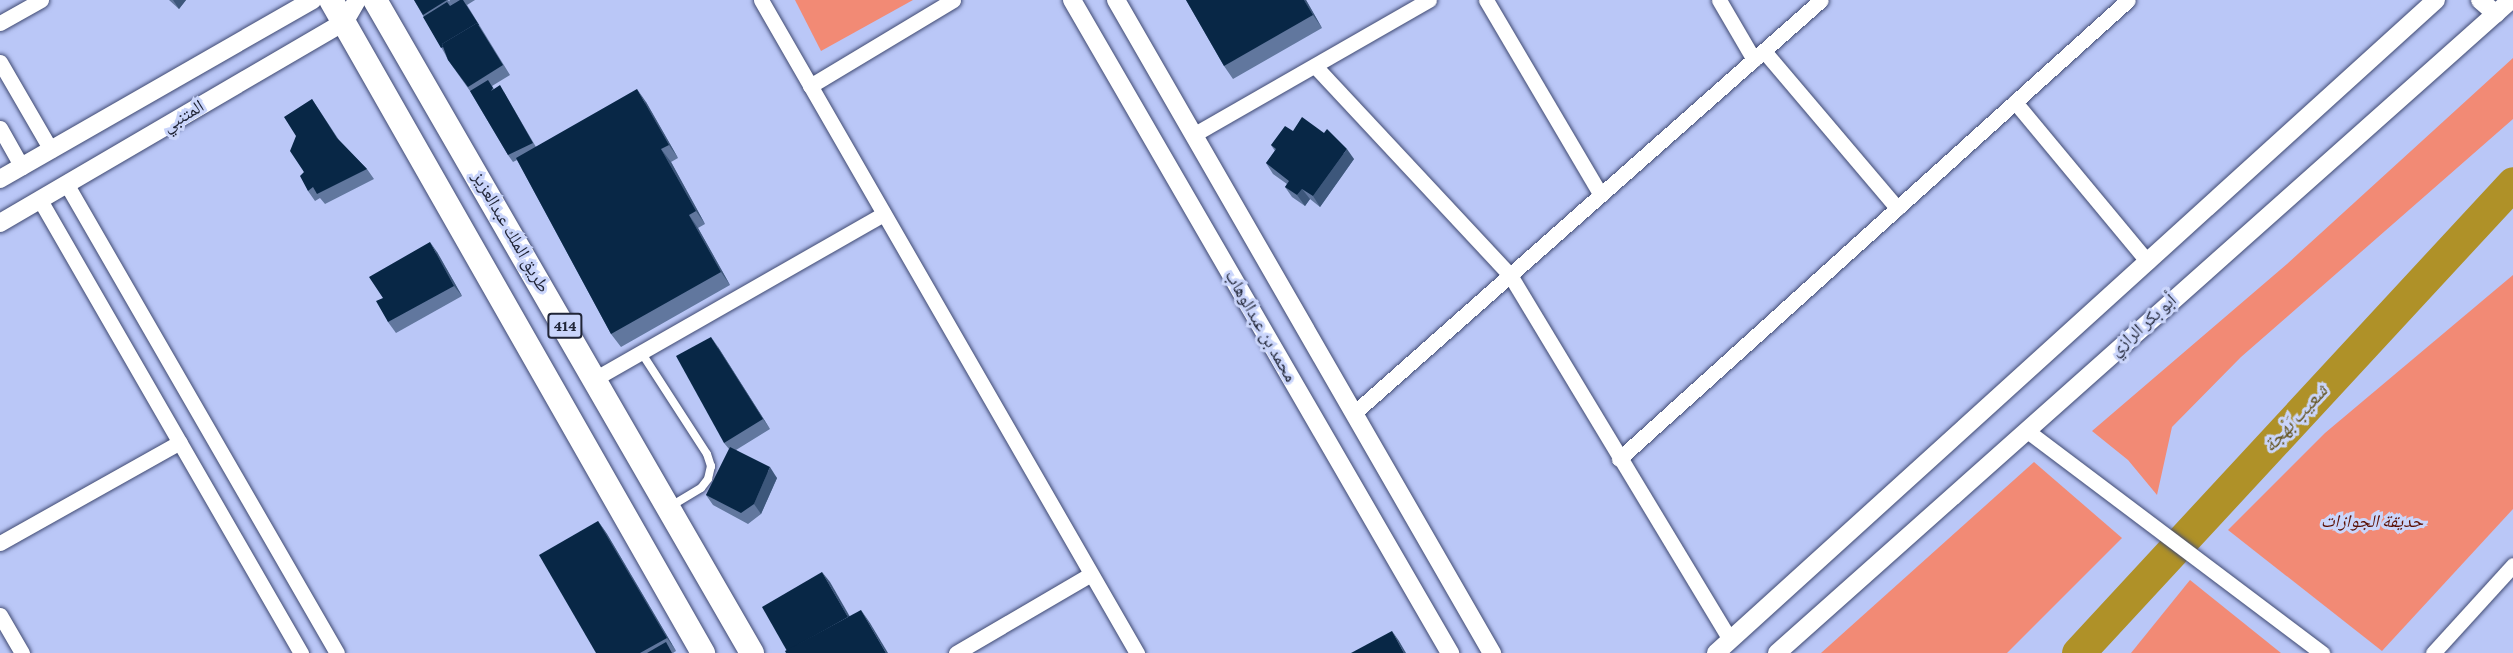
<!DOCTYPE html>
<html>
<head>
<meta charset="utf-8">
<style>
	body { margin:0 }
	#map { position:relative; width:2513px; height:653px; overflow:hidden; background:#bac7f7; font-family:"Crimson Pro","Noto Naskh Arabic",serif }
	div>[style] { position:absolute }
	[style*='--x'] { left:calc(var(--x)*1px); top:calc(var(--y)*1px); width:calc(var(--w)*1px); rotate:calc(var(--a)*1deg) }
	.green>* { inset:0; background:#f28a75 }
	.river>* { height:33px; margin:-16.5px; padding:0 16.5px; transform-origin:16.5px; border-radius:16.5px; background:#af9128 }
	.roads { filter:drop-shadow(0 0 2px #404a72) drop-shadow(0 0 2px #404a72) }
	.service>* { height:8px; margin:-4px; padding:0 4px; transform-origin:4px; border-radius:4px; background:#fff }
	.minor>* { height:15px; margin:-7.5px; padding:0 7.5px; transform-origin:7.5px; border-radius:7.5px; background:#fff }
	.tertiary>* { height:18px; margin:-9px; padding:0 9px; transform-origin:9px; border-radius:9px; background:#fff }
	.trunk>* { height:24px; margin:-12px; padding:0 12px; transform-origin:12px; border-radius:12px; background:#fff }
	.wall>* { inset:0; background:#61779e }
	.shaded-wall>* { inset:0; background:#3d577b }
	.building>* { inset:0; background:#082746 }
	span { translate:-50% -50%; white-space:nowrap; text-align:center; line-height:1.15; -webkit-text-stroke:6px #cad5fb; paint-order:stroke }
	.shield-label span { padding:2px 4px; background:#cad5fb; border:2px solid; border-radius:4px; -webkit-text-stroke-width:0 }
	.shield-label { font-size:16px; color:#202537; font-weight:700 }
	.street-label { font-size:18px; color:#202537 }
	.park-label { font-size:18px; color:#5a0e02; font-style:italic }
	.water-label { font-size:20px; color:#64541f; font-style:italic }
</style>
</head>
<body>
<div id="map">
	<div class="green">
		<div style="clip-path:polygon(795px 0,913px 0,821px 51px)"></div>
		<div style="clip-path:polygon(2513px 58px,2513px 119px,2241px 357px,2172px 427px,2157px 495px,2128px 460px,2092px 431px,2287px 264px)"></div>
		<div style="clip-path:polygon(2513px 275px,2513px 509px,2382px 651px,2228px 530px,2325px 433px)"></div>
		<div style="clip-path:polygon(2034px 462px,2122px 538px,2007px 653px,1821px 653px)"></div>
		<div style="clip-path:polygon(2190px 580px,2281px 653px,2131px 653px)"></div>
	</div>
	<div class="river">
		<div style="--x:2078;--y:653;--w:640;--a:-47.21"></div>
	</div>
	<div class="roads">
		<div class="service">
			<div style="--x:641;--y:352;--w:121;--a:57.1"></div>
			<div style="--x:707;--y:454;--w:13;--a:72"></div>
			<div style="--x:711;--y:466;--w:13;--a:103"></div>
			<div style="--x:708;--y:479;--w:11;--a:128"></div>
			<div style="--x:701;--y:488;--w:35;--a:149"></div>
		</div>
		<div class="minor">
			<div style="--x:761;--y:0;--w:754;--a:60.07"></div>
			<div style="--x:1486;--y:0;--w:226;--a:59.5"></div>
			<div style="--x:1719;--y:0;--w:69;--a:59.7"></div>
			<div style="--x:0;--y:23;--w:47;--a:-29.3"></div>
			<div style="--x:1764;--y:51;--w:206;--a:49.7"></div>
			<div style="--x:0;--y:62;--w:102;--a:59.9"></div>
			<div style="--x:1315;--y:66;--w:286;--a:47"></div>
			<div style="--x:1510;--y:275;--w:426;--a:58.9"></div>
			<div style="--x:810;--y:86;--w:167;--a:-31"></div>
			<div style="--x:2015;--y:102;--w:208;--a:50.3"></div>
			<div style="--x:0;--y:128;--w:45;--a:60.6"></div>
			<div style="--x:1193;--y:135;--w:272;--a:-29.8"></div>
			<div style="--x:67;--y:185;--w:540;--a:60.02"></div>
			<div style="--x:40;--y:200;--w:523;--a:60.05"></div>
			<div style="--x:596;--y:378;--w:331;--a:-29.7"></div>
			<div style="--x:1354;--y:413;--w:623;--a:-41.49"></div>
			<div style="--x:2026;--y:430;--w:371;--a:37"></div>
			<div style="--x:1619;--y:459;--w:685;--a:-42.04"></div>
			<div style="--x:0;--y:543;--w:206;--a:-29.3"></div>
			<div style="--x:0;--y:615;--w:44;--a:59.9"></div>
			<div style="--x:956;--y:653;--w:156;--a:-30.3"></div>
			<div style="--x:2433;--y:653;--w:119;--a:-47.7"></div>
		</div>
		<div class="tertiary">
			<div style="--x:1072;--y:0;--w:755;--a:59.93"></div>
			<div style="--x:1116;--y:0;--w:754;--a:60.07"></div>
			<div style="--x:2480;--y:0;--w:21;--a:41"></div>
			<div style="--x:0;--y:179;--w:360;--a:-29.8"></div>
			<div style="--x:0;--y:223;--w:400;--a:-30.3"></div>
			<div style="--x:345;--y:21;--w:24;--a:-60"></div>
			<div style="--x:1716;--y:653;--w:972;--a:-42.21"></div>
			<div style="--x:1777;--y:653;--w:982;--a:-41.66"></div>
		</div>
		<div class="trunk">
			<div style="--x:331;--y:0;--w:752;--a:60.33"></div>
			<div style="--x:375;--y:0;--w:754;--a:60"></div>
		</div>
	</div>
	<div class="wall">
		<div style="clip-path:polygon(169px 0,186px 0,179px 9px)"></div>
		<div style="clip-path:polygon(414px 0,448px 0,452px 5px,449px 1px,450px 0,475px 0,467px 5px,510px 75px,492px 86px,494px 89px,504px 92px,536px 147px,646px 102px,678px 158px,671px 162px,705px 224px,698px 228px,730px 285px,621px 347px,611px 334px,517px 160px,513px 162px,508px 155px,470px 91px,448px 60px,445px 54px)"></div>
		<div style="clip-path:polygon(1186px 0,1307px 0,1306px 0,1322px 28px,1233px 79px,1224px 66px)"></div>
		<div style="clip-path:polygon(312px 99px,339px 140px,367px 169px,374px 179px,325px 204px,320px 198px,315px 201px,308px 191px,296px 136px)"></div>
		<div style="clip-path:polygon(1293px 131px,1354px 159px,1320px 207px,1310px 199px,1305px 206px,1292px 197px,1285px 187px,1287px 184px,1273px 174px,1266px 163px,1275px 151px,1271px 145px)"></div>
		<div style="clip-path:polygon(437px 252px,462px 296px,396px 333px,388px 322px,383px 298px)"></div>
		<div style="clip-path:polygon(718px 347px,770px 429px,736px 450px,777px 478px,761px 514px,748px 524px,713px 505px,706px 495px,729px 449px,724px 443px)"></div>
		<div style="clip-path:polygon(598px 521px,607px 534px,676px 651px,673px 653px,596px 653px)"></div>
	</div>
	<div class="shaded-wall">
		<div style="clip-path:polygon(173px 0,186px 0,179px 9px)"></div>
		<div style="clip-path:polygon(1304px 0,1306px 0,1322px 28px,1313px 15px)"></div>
		<div style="clip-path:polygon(637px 89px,646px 102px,678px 158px,669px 145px)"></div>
		<div style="clip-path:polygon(661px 149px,671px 162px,705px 224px,696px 211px)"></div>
		<div style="clip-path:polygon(1347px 149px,1354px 159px,1320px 207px,1313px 196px)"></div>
		<div style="clip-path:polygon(1302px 189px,1310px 199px,1305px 206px,1297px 195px)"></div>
		<div style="clip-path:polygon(689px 215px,698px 228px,730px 285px,721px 272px)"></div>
		<div style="clip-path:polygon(430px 242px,437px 252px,462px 296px,454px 286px)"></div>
		<div style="clip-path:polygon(711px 337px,718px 347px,770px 429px,763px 419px)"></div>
		<div style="clip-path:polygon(770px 467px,777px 478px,761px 514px,754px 504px)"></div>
		<div style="clip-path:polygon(598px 521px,607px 534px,676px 651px,667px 638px)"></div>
		<div style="clip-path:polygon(822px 572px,830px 582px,857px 629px,849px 619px)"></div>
		<div style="clip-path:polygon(861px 610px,870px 623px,888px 653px,886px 653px)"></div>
		<div style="clip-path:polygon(1392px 631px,1399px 641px,1406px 653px,1404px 653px)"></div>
	</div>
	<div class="building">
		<div style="clip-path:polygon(414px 0,447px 0,423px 15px)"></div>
		<div style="clip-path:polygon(460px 0,463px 0,479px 25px,478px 25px,477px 23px,442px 44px,443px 47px,441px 48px,423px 17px,447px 2px,450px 6px)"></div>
		<div style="clip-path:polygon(1186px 0,1304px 0,1313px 15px,1224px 66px)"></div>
		<div style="clip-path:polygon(477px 23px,503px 65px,468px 87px,448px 60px,442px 44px)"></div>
		<div style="clip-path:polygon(488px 80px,493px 88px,491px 91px,500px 85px,533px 143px,508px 155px,470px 91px)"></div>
		<div style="clip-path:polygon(637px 89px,669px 145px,661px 149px,696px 211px,689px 215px,721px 272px,611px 334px,516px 158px)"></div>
		<div style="clip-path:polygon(312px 99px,337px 138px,367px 169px,317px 194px,313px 187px,308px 191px,300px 176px,304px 172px,290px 151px,296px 136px,284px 117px)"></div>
		<div style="clip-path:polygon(1302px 117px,1324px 133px,1327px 129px,1347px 149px,1313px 196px,1302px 189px,1297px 195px,1285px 187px,1289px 181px,1266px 163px,1276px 149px,1271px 145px,1285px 126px,1293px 131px)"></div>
		<div style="clip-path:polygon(430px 242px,454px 286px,388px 322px,376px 301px,383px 298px,369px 277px)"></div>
		<div style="clip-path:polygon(711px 337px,763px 419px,724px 443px,676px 356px)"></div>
		<div style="clip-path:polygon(730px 447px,770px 467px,754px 504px,741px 513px,706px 495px)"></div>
		<div style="clip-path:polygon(598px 521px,667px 638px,640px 653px,596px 653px,539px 555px)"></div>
		<div style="clip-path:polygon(822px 572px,848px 617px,787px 651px,762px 607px)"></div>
		<div style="clip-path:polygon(861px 610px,886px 653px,786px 653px,785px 651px)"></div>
		<div style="clip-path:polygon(1392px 631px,1404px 653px,1351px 653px)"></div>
		<div style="clip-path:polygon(666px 642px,672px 653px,647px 653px)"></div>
	</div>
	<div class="shield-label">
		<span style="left:565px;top:326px">414</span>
	</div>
	<div class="street-label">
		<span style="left:183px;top:116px;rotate:-31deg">المتنبي</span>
		<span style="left:511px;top:232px;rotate:60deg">طريق الملك عبدالعزيز</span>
		<span style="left:2143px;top:325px;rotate:-42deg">أبو بكر الرازي</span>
		<span style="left:1261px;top:326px;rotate:60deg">محمد بن عبدالوهاب</span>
	</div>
	<div class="park-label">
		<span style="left:2372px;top:521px">حديقة الجوازات</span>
	</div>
	<div class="water-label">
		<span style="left:2295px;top:418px;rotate:-47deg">شعيب بَهْجة</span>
	</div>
</div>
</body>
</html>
